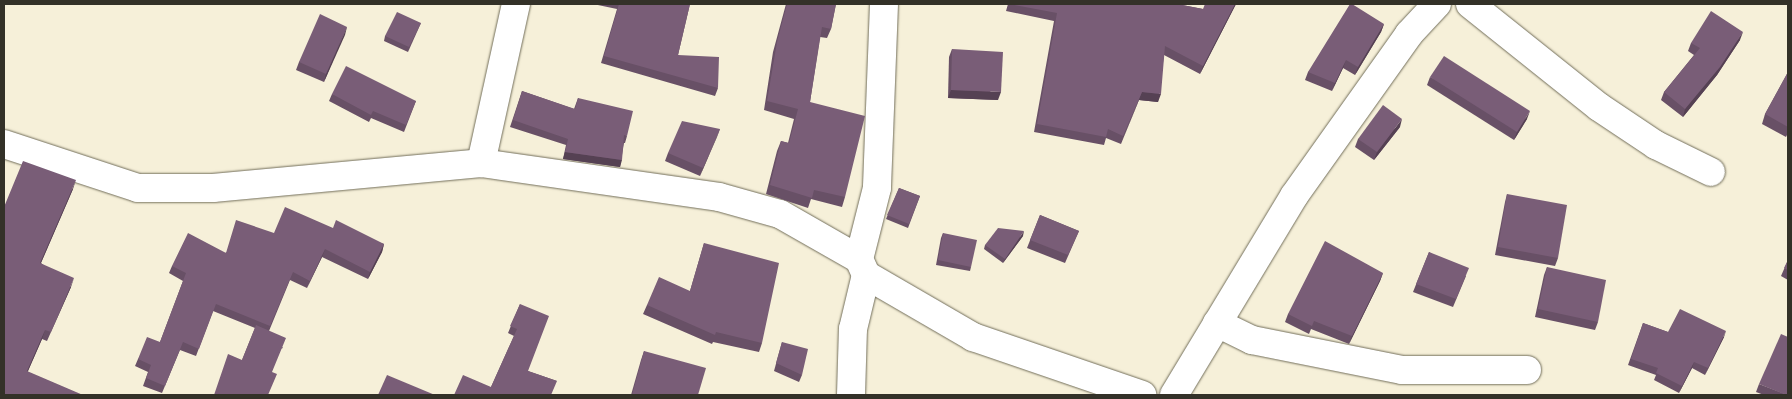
<!DOCTYPE html>
<html>
<head>
<meta charset="utf-8">
<style>
	body { margin:0 }
	#map { position:relative; width:1792px; height:399px; overflow:hidden; background:#f6f0d9; font-family:"Titillium Web",sans-serif }
	div>[style] { position:absolute }
	[style*='--x'] { left:calc(var(--x)*1px); top:calc(var(--y)*1px); width:calc(var(--w)*1px); rotate:calc(var(--a)*1deg) }
	.roads { filter:drop-shadow(0 0 1px #726e5a) drop-shadow(0 0 1px #726e5a) }
	.minor>* { height:28px; margin:-14px; padding:0 14px; transform-origin:14px; border-radius:14px; background:#fff }
	.wall>* { inset:0; background:#685066 }
	.shaded-wall>* { inset:0; background:#554153 }
	.building>* { inset:0; background:#795d77 }
	span { translate:-50% -50%; white-space:nowrap; text-align:center; line-height:1.15; -webkit-text-stroke:5px #f6f0d9; paint-order:stroke }
	.frame { position:absolute; inset:0; border:5px solid #333128; pointer-events:none }
</style>
</head>
<body>
<div id="map">
	<div class="roads">
		<div class="minor">
			<div style="--x:884;--y:4;--w:184;--a:92.2"></div>
			<div style="--x:877;--y:188;--w:73;--a:104.2"></div>
			<div style="--x:859;--y:259;--w:17;--a:66"></div>
			<div style="--x:866;--y:275;--w:124;--a:30.1"></div>
			<div style="--x:973;--y:337;--w:179;--a:18.9"></div>
			<div style="--x:1470;--y:4;--w:165;--a:38.6"></div>
			<div style="--x:1599;--y:107;--w:69;--a:33.7"></div>
			<div style="--x:1656;--y:145;--w:61;--a:26.1"></div>
			<div style="--x:4;--y:144;--w:141;--a:18.2"></div>
			<div style="--x:138;--y:188;--w:75;--a:0"></div>
			<div style="--x:213;--y:188;--w:269;--a:-5.3"></div>
			<div style="--x:481;--y:163;--w:240;--a:8.1"></div>
			<div style="--x:719;--y:197;--w:63;--a:15.6"></div>
			<div style="--x:780;--y:214;--w:91;--a:29.7"></div>
			<div style="--x:481;--y:163;--w:163;--a:-77.6"></div>
			<div style="--x:1217;--y:323;--w:39;--a:26"></div>
			<div style="--x:1252;--y:340;--w:153;--a:11.3"></div>
			<div style="--x:1402;--y:370;--w:125;--a:0"></div>
			<div style="--x:851;--y:395;--w:66;--a:-88.3"></div>
			<div style="--x:853;--y:329;--w:56;--a:-76.5"></div>
			<div style="--x:1174;--y:395;--w:232;--a:-58.9"></div>
			<div style="--x:1294;--y:196;--w:199;--a:-54.6"></div>
			<div style="--x:1409;--y:34;--w:41;--a:-47"></div>
		</div>
	</div>
	<div class="wall">
		<div style="clip-path:polygon(593px 4px,690px 4px,678px 55px,718px 88px,715px 96px,601px 63px,617px 9px)"></div>
		<div style="clip-path:polygon(786px 4px,836px 4px,831px 29px,827px 38px,820px 37px,810px 102px,845px 197px,842px 207px,811px 199px,808px 208px,766px 194px,777px 151px,781px 141px,788px 143px,794px 119px,764px 110px,773px 52px)"></div>
		<div style="clip-path:polygon(1008px 4px,1177px 4px,1203px 9px,1236px 4px,1200px 74px,1164px 55px,1158px 102px,1139px 100px,1121px 144px,1106px 138px,1104px 145px,1034px 132px,1054px 21px,1006px 11px)"></div>
		<div style="clip-path:polygon(421px 23px,408px 52px,384px 41px,385px 36px)"></div>
		<div style="clip-path:polygon(1384px 24px,1381px 32px,1355px 75px,1343px 68px,1332px 91px,1305px 80px,1308px 72px)"></div>
		<div style="clip-path:polygon(347px 27px,324px 82px,296px 70px,299px 62px)"></div>
		<div style="clip-path:polygon(1740px 40px,1717px 75px,1683px 117px,1661px 100px,1664px 92px,1694px 55px,1688px 51px,1691px 43px)"></div>
		<div style="clip-path:polygon(952px 49px,998px 100px,948px 98px,949px 57px)"></div>
		<div style="clip-path:polygon(1788px 72px,1788px 133px,1786px 137px,1762px 124px,1765px 114px)"></div>
		<div style="clip-path:polygon(1430px 77px,1527px 119px,1514px 140px,1427px 85px)"></div>
		<div style="clip-path:polygon(522px 91px,574px 109px,578px 98px,627px 136px,625px 143px,624px 143px,620px 167px,563px 159px,566px 145px,510px 127px)"></div>
		<div style="clip-path:polygon(332px 94px,416px 101px,404px 132px,371px 118px,369px 122px,329px 101px)"></div>
		<div style="clip-path:polygon(1400px 127px,1374px 160px,1355px 147px,1358px 139px)"></div>
		<div style="clip-path:polygon(720px 129px,700px 176px,665px 161px,668px 153px)"></div>
		<div style="clip-path:polygon(899px 188px,920px 196px,908px 228px,886px 219px)"></div>
		<div style="clip-path:polygon(73px 189px,41px 263px,71px 287px,47px 341px,42px 339px,28px 371px,4px 395px,4px 207px)"></div>
		<div style="clip-path:polygon(1507px 194px,1558px 258px,1555px 266px,1495px 255px,1505px 202px)"></div>
		<div style="clip-path:polygon(1040px 215px,1079px 231px,1065px 263px,1027px 248px)"></div>
		<div style="clip-path:polygon(333px 228px,384px 244px,382px 252px,368px 279px,322px 257px,307px 288px,290px 280px,269px 331px,283px 348px,242px 360px,255px 328px,213px 311px,196px 356px,180px 350px,162px 393px,143px 386px,148px 372px,135px 366px,138px 359px,160px 342px,183px 281px,169px 273px,172px 266px,225px 253px,274px 233px)"></div>
		<div style="clip-path:polygon(943px 233px,971px 267px,970px 271px,936px 265px,941px 238px)"></div>
		<div style="clip-path:polygon(1023px 236px,1003px 263px,984px 249px,985px 245px)"></div>
		<div style="clip-path:polygon(704px 243px,762px 343px,759px 352px,713px 342px,712px 344px,643px 314px,647px 305px,690px 291px)"></div>
		<div style="clip-path:polygon(1429px 252px,1466px 276px,1453px 307px,1413px 292px)"></div>
		<div style="clip-path:polygon(1788px 260px,1788px 280px,1781px 276px)"></div>
		<div style="clip-path:polygon(1547px 267px,1598px 322px,1595px 330px,1535px 317px,1544px 275px)"></div>
		<div style="clip-path:polygon(1383px 273px,1380px 281px,1349px 344px,1311px 329px,1309px 334px,1285px 322px,1288px 314px)"></div>
		<div style="clip-path:polygon(520px 304px,528px 371px,557px 381px,491px 387px,514px 336px,508px 333px)"></div>
		<div style="clip-path:polygon(1643px 323px,1668px 332px,1724px 337px,1705px 375px,1692px 368px,1679px 393px,1654px 380px,1656px 375px,1628px 365px)"></div>
		<div style="clip-path:polygon(782px 342px,802px 375px,799px 382px,774px 371px)"></div>
		<div style="clip-path:polygon(644px 351px,698px 395px,631px 395px,641px 360px)"></div>
		<div style="clip-path:polygon(1759px 384px,1788px 395px,1764px 395px,1756px 392px)"></div>
	</div>
	<div class="shaded-wall">
		<div style="clip-path:polygon(1235px 4px,1236px 4px,1200px 74px,1203px 66px)"></div>
		<div style="clip-path:polygon(1384px 24px,1381px 32px,1355px 75px,1358px 67px)"></div>
		<div style="clip-path:polygon(347px 27px,345px 35px,324px 82px,326px 74px)"></div>
		<div style="clip-path:polygon(1743px 32px,1740px 40px,1717px 75px,1683px 117px,1685px 109px)"></div>
		<div style="clip-path:polygon(1346px 60px,1343px 68px,1332px 91px,1335px 83px)"></div>
		<div style="clip-path:polygon(951px 90px,1001px 92px,998px 100px,948px 98px)"></div>
		<div style="clip-path:polygon(1142px 92px,1161px 94px,1158px 102px,1139px 100px,1121px 144px)"></div>
		<div style="clip-path:polygon(1530px 111px,1527px 119px,1514px 140px,1517px 132px)"></div>
		<div style="clip-path:polygon(1402px 119px,1400px 127px,1374px 160px,1377px 152px)"></div>
		<div style="clip-path:polygon(720px 129px,717px 137px,700px 176px,703px 168px)"></div>
		<div style="clip-path:polygon(565px 152px,622px 160px,620px 167px,563px 159px)"></div>
		<div style="clip-path:polygon(76px 180px,73px 189px,37px 272px,40px 263px)"></div>
		<div style="clip-path:polygon(1024px 231px,1023px 236px,1003px 263px,1005px 259px)"></div>
		<div style="clip-path:polygon(384px 244px,382px 252px,368px 279px,370px 272px)"></div>
		<div style="clip-path:polygon(325px 249px,322px 257px,307px 288px,310px 281px)"></div>
		<div style="clip-path:polygon(1383px 273px,1380px 281px,1349px 344px,1352px 336px)"></div>
		<div style="clip-path:polygon(74px 278px,71px 287px,47px 341px,51px 332px)"></div>
		<div style="clip-path:polygon(45px 330px,42px 339px,24px 380px,27px 371px)"></div>
		<div style="clip-path:polygon(1726px 331px,1724px 337px,1705px 375px,1708px 368px)"></div>
		<div style="clip-path:polygon(1694px 362px,1692px 368px,1679px 393px,1682px 386px)"></div>
	</div>
	<div class="building">
		<div style="clip-path:polygon(619px 4px,690px 4px,678px 55px,719px 57px,718px 88px,604px 56px)"></div>
		<div style="clip-path:polygon(787px 4px,836px 4px,831px 29px,822px 27px,810px 102px,865px 116px,845px 197px,814px 190px,812px 198px,770px 185px,781px 141px,789px 143px,798px 109px,767px 101px,777px 42px)"></div>
		<div style="clip-path:polygon(1009px 4px,1177px 4px,1203px 9px,1205px 4px,1235px 4px,1203px 66px,1165px 46px,1161px 94px,1142px 92px,1123px 136px,1108px 129px,1106px 137px,1037px 124px,1057px 13px)"></div>
		<div style="clip-path:polygon(1350px 4px,1352px 4px,1384px 24px,1358px 67px,1346px 60px,1335px 83px,1308px 72px)"></div>
		<div style="clip-path:polygon(1711px 11px,1743px 32px,1720px 67px,1685px 109px,1664px 92px,1700px 48px,1691px 43px)"></div>
		<div style="clip-path:polygon(397px 12px,421px 23px,409px 47px,385px 36px)"></div>
		<div style="clip-path:polygon(320px 14px,347px 27px,326px 74px,299px 62px)"></div>
		<div style="clip-path:polygon(952px 49px,1003px 52px,1001px 92px,951px 90px)"></div>
		<div style="clip-path:polygon(1444px 56px,1530px 111px,1517px 132px,1430px 77px)"></div>
		<div style="clip-path:polygon(346px 66px,416px 101px,406px 125px,373px 111px,371px 115px,332px 94px)"></div>
		<div style="clip-path:polygon(1788px 72px,1788px 127px,1765px 114px)"></div>
		<div style="clip-path:polygon(522px 91px,575px 109px,578px 98px,633px 111px,627px 136px,624px 135px,622px 160px,565px 152px,568px 139px,513px 120px)"></div>
		<div style="clip-path:polygon(1383px 105px,1402px 119px,1377px 152px,1358px 139px)"></div>
		<div style="clip-path:polygon(682px 121px,720px 129px,703px 168px,668px 153px)"></div>
		<div style="clip-path:polygon(23px 161px,76px 180px,40px 263px,74px 278px,51px 332px,45px 330px,27px 371px,83px 395px,4px 395px,4px 207px)"></div>
		<div style="clip-path:polygon(899px 188px,920px 196px,909px 224px,887px 215px)"></div>
		<div style="clip-path:polygon(1507px 194px,1567px 205px,1558px 258px,1498px 247px)"></div>
		<div style="clip-path:polygon(285px 207px,333px 228px,336px 220px,384px 244px,370px 272px,325px 249px,310px 281px,293px 272px,270px 326px,216px 304px,199px 349px,183px 342px,165px 386px,146px 378px,151px 365px,138px 359px,147px 337px,160px 342px,186px 273px,172px 266px,188px 233px,226px 253px,236px 220px,274px 233px)"></div>
		<div style="clip-path:polygon(1040px 215px,1079px 231px,1068px 255px,1030px 240px)"></div>
		<div style="clip-path:polygon(998px 228px,1024px 231px,1005px 259px,985px 245px)"></div>
		<div style="clip-path:polygon(943px 233px,977px 240px,971px 267px,938px 260px)"></div>
		<div style="clip-path:polygon(1325px 241px,1383px 273px,1352px 336px,1314px 321px,1312px 326px,1288px 314px)"></div>
		<div style="clip-path:polygon(704px 243px,779px 263px,762px 343px,716px 332px,715px 335px,647px 305px,659px 277px,690px 291px)"></div>
		<div style="clip-path:polygon(1429px 252px,1469px 268px,1456px 299px,1416px 284px)"></div>
		<div style="clip-path:polygon(1788px 260px,1788px 270px,1784px 268px)"></div>
		<div style="clip-path:polygon(1547px 267px,1606px 280px,1598px 322px,1538px 309px)"></div>
		<div style="clip-path:polygon(520px 304px,549px 316px,528px 371px,557px 381px,551px 395px,454px 395px,463px 375px,491px 387px,517px 329px,510px 326px)"></div>
		<div style="clip-path:polygon(1680px 309px,1726px 331px,1708px 368px,1694px 362px,1682px 386px,1656px 373px,1658px 368px,1631px 359px,1643px 323px,1668px 332px)"></div>
		<div style="clip-path:polygon(256px 325px,286px 338px,272px 372px,277px 374px,268px 395px,214px 395px,228px 354px,242px 360px)"></div>
		<div style="clip-path:polygon(1781px 334px,1788px 337px,1788px 395px,1786px 395px,1759px 384px)"></div>
		<div style="clip-path:polygon(782px 342px,808px 349px,802px 375px,776px 363px)"></div>
		<div style="clip-path:polygon(644px 351px,706px 368px,698px 395px,632px 395px)"></div>
		<div style="clip-path:polygon(387px 375px,435px 395px,378px 395px)"></div>
	</div>
	<div class="frame"></div>
</div>
</body>
</html>
